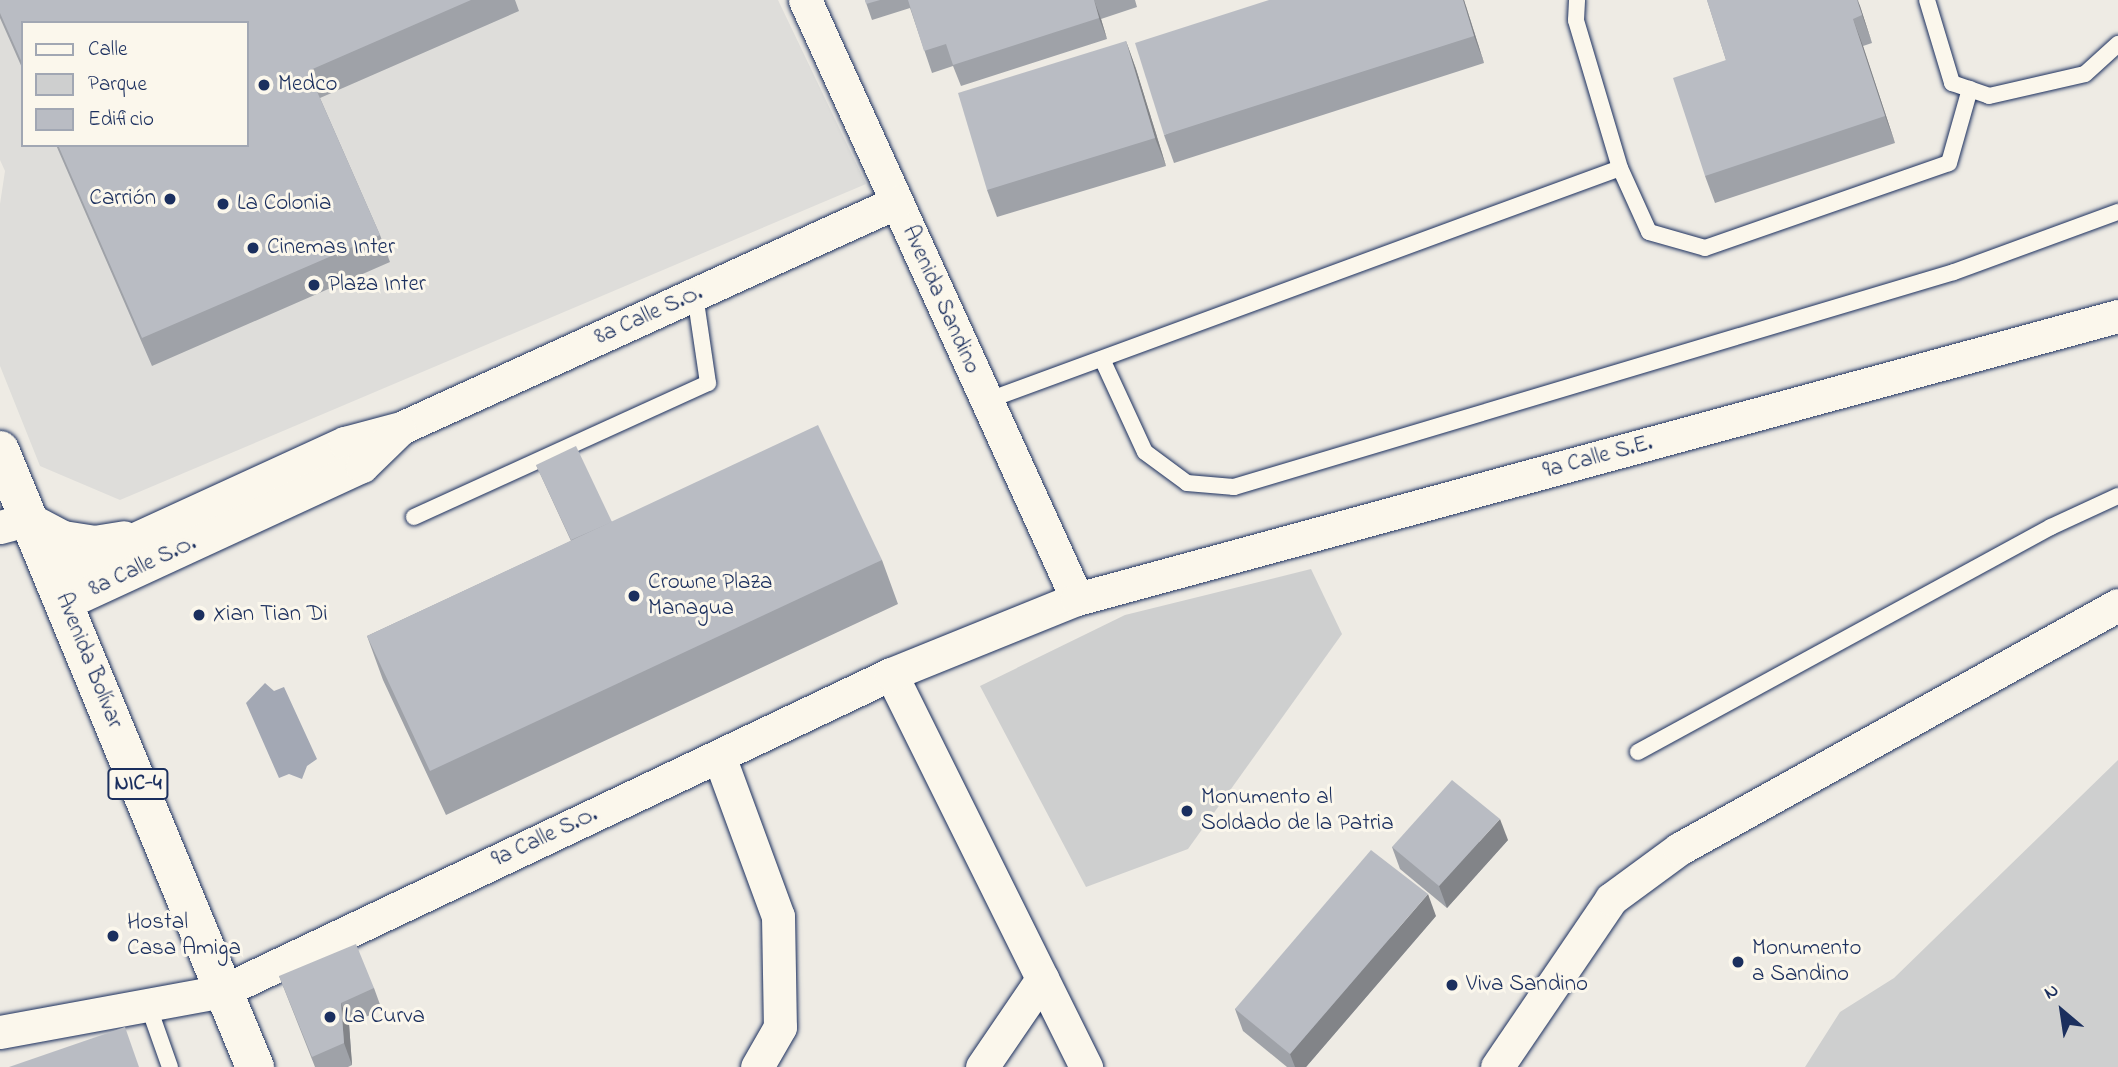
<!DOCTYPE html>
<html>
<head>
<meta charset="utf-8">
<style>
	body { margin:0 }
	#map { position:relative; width:2118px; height:1067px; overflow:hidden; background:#eeebe4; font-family:"Indie Flower",sans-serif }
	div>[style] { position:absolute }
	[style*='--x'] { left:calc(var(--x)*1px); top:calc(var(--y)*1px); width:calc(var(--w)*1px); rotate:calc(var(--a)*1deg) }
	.built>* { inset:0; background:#deddda }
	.green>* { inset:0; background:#cecfcf }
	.water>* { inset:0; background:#a3a8b4 }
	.roads { filter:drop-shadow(0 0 2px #1b2f5e) drop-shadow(0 0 2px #1b2f5e) }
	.service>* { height:16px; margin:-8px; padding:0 8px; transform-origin:8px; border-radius:8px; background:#fbf7ec }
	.minor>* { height:33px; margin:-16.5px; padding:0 16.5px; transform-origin:16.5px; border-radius:16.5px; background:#fbf7ec }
	.trunk>* { height:38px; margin:-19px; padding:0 19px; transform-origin:19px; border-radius:19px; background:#fbf7ec }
	.wall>* { inset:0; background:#9fa2a8 }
	.shaded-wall>* { inset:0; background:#828488 }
	.building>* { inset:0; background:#b9bcc3 }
	.dots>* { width:19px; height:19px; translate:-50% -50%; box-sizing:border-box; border:4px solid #fbf7ec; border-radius:50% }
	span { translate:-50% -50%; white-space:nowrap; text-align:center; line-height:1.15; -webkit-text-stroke:6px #fbf7ec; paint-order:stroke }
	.shield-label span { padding:2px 5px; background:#fbf7ec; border:2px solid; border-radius:5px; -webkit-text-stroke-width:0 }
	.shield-label { font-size:21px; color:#1b2f5e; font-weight:700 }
	.poi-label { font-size:23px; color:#1b2f5e }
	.left { translate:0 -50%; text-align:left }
	.right { translate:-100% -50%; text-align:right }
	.street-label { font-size:23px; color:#1b2f5e }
	.legend { position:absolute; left:21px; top:21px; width:228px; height:126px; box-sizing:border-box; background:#fbf7ec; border:2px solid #a1a7b3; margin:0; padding:9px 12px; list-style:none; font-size:21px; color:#1b2f5e }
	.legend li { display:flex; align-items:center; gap:14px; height:35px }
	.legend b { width:35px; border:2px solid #a1a7b3 }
	.north { position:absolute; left:2027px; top:976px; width:70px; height:70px; -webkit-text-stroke:5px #fbf7ec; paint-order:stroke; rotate:331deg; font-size:19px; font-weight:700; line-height:28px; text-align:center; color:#1b2f5e }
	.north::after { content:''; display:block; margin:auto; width:24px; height:32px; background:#1b2f5e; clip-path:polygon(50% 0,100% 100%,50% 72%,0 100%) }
</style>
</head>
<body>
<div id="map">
	<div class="built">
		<div style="clip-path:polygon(evenodd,0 0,778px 0,866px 184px,120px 500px,40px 466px,0 366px,0 204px,5px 171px,0 160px,0 0,23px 23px,247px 23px,247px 145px,23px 145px,23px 23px)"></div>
	</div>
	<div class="green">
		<div style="clip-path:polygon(1311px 569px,1342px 634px,1188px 849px,1086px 887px,980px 686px,1125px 615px)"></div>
		<div style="clip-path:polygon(2118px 760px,2118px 1067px,1805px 1067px,1840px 1012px,1894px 978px)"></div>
	</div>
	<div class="water">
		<div style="clip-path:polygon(265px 683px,274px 691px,284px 687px,317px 759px,307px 766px,302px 779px,289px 774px,279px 778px,246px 703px)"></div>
	</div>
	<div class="roads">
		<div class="service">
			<div style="--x:1927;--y:0;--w:87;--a:73.2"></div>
			<div style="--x:1952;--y:83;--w:39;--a:19"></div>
			<div style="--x:1989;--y:96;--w:98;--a:-12.9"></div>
			<div style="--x:2085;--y:74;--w:45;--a:-42.3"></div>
			<div style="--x:1620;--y:168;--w:70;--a:65.6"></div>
			<div style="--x:1649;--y:232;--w:58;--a:15.9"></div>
			<div style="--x:1705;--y:248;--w:258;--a:-19.2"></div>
			<div style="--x:1949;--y:163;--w:77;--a:-74.2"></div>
			<div style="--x:1102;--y:359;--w:102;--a:65.2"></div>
			<div style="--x:1145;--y:452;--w:52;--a:36.4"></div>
			<div style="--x:1187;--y:483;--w:47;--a:4.9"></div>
			<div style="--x:1234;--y:487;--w:751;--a:-16.63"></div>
			<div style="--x:1954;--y:272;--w:175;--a:-20.1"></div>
			<div style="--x:986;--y:401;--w:675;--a:-20.18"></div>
			<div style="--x:1620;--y:168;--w:154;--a:-106.6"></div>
			<div style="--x:1576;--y:20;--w:20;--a:-87"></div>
			<div style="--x:414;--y:517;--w:323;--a:-24.5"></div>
			<div style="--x:708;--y:383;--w:89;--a:-98.4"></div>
			<div style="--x:1638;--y:752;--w:470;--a:-28.6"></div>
			<div style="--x:2051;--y:527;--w:74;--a:-24.8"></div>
			<div style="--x:148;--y:1005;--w:66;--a:70.5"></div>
		</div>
		<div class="minor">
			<div style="--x:805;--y:0;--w:658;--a:65.58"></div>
			<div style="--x:0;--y:527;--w:30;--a:-15"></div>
			<div style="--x:29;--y:519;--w:38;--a:28"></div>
			<div style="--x:63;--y:537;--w:31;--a:9"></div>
			<div style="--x:94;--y:542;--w:30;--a:-9"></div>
			<div style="--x:54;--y:576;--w:320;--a:-24.6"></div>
			<div style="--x:345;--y:443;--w:58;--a:-15"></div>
			<div style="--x:401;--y:428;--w:545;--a:-24.5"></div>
			<div style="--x:65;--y:603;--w:327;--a:-24.8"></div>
			<div style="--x:362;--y:466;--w:52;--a:-44.2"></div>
			<div style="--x:891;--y:674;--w:439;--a:63.6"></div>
			<div style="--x:719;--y:756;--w:171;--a:69.8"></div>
			<div style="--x:778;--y:916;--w:111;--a:89"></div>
			<div style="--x:780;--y:1027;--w:46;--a:119.9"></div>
			<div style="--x:0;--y:1032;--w:227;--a:-10.4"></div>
			<div style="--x:223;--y:991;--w:739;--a:-25.39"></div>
			<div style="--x:891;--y:674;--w:201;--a:-22"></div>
			<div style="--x:1077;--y:599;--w:1079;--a:-15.21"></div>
			<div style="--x:982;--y:1067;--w:107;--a:-55.7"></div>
			<div style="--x:1497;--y:1067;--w:203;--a:-55.8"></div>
			<div style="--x:1611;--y:899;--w:84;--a:-36.3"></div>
			<div style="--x:1679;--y:849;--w:502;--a:-29.07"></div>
		</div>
		<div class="trunk">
			<div style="--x:0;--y:450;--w:668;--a:67.55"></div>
		</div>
	</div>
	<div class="wall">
		<div style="clip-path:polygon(0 0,515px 0,519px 11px,320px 98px,380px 235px,390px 262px,152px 366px,56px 145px,247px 145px,23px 23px,23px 70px,0 18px)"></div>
		<div style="clip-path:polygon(865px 0,1135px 0,1137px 7px,1101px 19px,1107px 39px,961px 86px,953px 66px,932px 73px,910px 8px,872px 20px)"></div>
		<div style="clip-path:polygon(1464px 0,1484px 63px,1174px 163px,1164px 135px)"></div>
		<div style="clip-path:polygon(1707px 0,1858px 0,1872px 43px,1863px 46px,1895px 143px,1715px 203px,1705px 176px,1726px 60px)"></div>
		<div style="clip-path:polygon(1126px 41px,1136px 69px,1166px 166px,997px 217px,987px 190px)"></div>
		<div style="clip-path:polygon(536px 465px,612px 522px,882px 560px,898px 604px,446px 815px,383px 680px,367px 636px,571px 541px)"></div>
		<div style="clip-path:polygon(1508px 840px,1447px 908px,1400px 869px,1392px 847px)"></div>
		<div style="clip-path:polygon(1436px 916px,1306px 1067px,1287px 1067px,1243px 1031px,1235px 1009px)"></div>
		<div style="clip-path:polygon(279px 976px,374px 988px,382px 1010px,349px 1024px,352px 1065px,348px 1067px,315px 1067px)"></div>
	</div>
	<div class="shaded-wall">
		<div style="clip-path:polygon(1094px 0,1101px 19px,1107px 39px,1099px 18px)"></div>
		<div style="clip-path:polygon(1463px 0,1464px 0,1484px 63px,1474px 36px)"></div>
		<div style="clip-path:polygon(1857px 0,1860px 6px,1872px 43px,1862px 15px)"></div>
		<div style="clip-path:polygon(1853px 19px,1863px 46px,1895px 143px,1885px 116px)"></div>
		<div style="clip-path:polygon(1126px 41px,1136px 69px,1166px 166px,1155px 138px)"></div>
		<div style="clip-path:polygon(1500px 819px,1508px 840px,1447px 908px,1439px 886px)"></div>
		<div style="clip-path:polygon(1428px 894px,1436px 916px,1306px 1067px,1295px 1067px,1290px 1054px)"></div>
		<div style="clip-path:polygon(341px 1003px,349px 1024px,352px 1065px,344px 1043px)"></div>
	</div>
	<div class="building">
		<div style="clip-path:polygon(0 0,471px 0,308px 71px,380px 235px,142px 338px,58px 145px,247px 145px,247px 23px,23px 23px,23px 65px,0 13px)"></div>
		<div style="clip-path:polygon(865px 0,880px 0,866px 4px)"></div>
		<div style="clip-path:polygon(908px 0,1094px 0,1099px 18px,953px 65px,946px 44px,924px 51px)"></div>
		<div style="clip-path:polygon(1269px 0,1463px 0,1474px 36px,1164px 135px,1135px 43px)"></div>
		<div style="clip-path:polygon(1707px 0,1857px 0,1862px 15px,1853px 19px,1885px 116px,1705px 176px,1673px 78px,1726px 60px)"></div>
		<div style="clip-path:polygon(1126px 41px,1155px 138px,987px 190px,958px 93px)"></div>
		<div style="clip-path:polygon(818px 425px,882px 560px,430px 771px,367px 636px)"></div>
		<div style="clip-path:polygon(576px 446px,612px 522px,571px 540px,536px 465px)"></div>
		<div style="clip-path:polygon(1452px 780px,1500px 819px,1439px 886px,1392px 847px)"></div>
		<div style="clip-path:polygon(1371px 850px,1428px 894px,1290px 1054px,1235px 1009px)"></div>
		<div style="clip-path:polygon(356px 944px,374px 988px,341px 1003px,344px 1043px,312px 1057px,279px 976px)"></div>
		<div style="clip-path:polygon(125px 1027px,139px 1067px,9px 1067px)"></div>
	</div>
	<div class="dots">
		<div style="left:264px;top:85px;background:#1b2f5e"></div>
		<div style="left:170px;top:199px;background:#1b2f5e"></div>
		<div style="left:223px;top:204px;background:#1b2f5e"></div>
		<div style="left:253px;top:248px;background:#1b2f5e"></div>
		<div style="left:314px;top:285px;background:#1b2f5e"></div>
		<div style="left:634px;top:596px;background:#1b2f5e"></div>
		<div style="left:199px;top:615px;background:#1b2f5e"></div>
		<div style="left:1187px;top:811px;background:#1b2f5e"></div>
		<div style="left:113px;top:936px;background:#1b2f5e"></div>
		<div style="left:1738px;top:962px;background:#1b2f5e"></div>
		<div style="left:1452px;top:985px;background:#1b2f5e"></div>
		<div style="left:330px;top:1017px;background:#1b2f5e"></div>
	</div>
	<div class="shield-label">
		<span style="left:138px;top:784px">NIC-4</span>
	</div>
	<div class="poi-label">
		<span class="left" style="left:278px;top:85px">Medco</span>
		<span class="right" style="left:156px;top:199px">Carrión</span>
		<span class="left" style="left:237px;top:204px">La Colonia</span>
		<span class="left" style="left:267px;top:248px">Cinemas Inter</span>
		<span class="left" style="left:328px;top:285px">Plaza Inter</span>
		<span class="left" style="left:648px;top:596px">Crowne Plaza<br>Managua</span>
		<span class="left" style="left:213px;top:615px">Xian Tian Di</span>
		<span class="left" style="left:1201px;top:811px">Monumento al<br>Soldado de la Patria</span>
		<span class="left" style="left:127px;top:936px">Hostal<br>Casa Amiga</span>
		<span class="left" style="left:1752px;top:962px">Monumento<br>a Sandino</span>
		<span class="left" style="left:1466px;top:985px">Viva Sandino</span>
		<span class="left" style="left:344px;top:1017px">La Curva</span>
	</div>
	<div class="street-label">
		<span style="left:940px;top:300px;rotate:66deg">Avenida Sandino</span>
		<span style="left:649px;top:316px;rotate:-24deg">8a Calle S.O.</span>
		<span style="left:1598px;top:458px;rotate:-15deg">9a Calle S.E.</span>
		<span style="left:143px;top:567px;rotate:-25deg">8a Calle S.O.</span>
		<span style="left:88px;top:661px;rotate:68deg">Avenida Bolívar</span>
		<span style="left:545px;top:838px;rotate:-25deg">9a Calle S.O.</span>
	</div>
	<ul class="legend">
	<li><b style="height:9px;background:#fbf7ec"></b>Calle</li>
	<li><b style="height:19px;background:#cecfcf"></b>Parque</li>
	<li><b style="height:19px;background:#b9bcc3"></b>Edificio</li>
	</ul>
	<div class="north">N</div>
</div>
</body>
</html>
